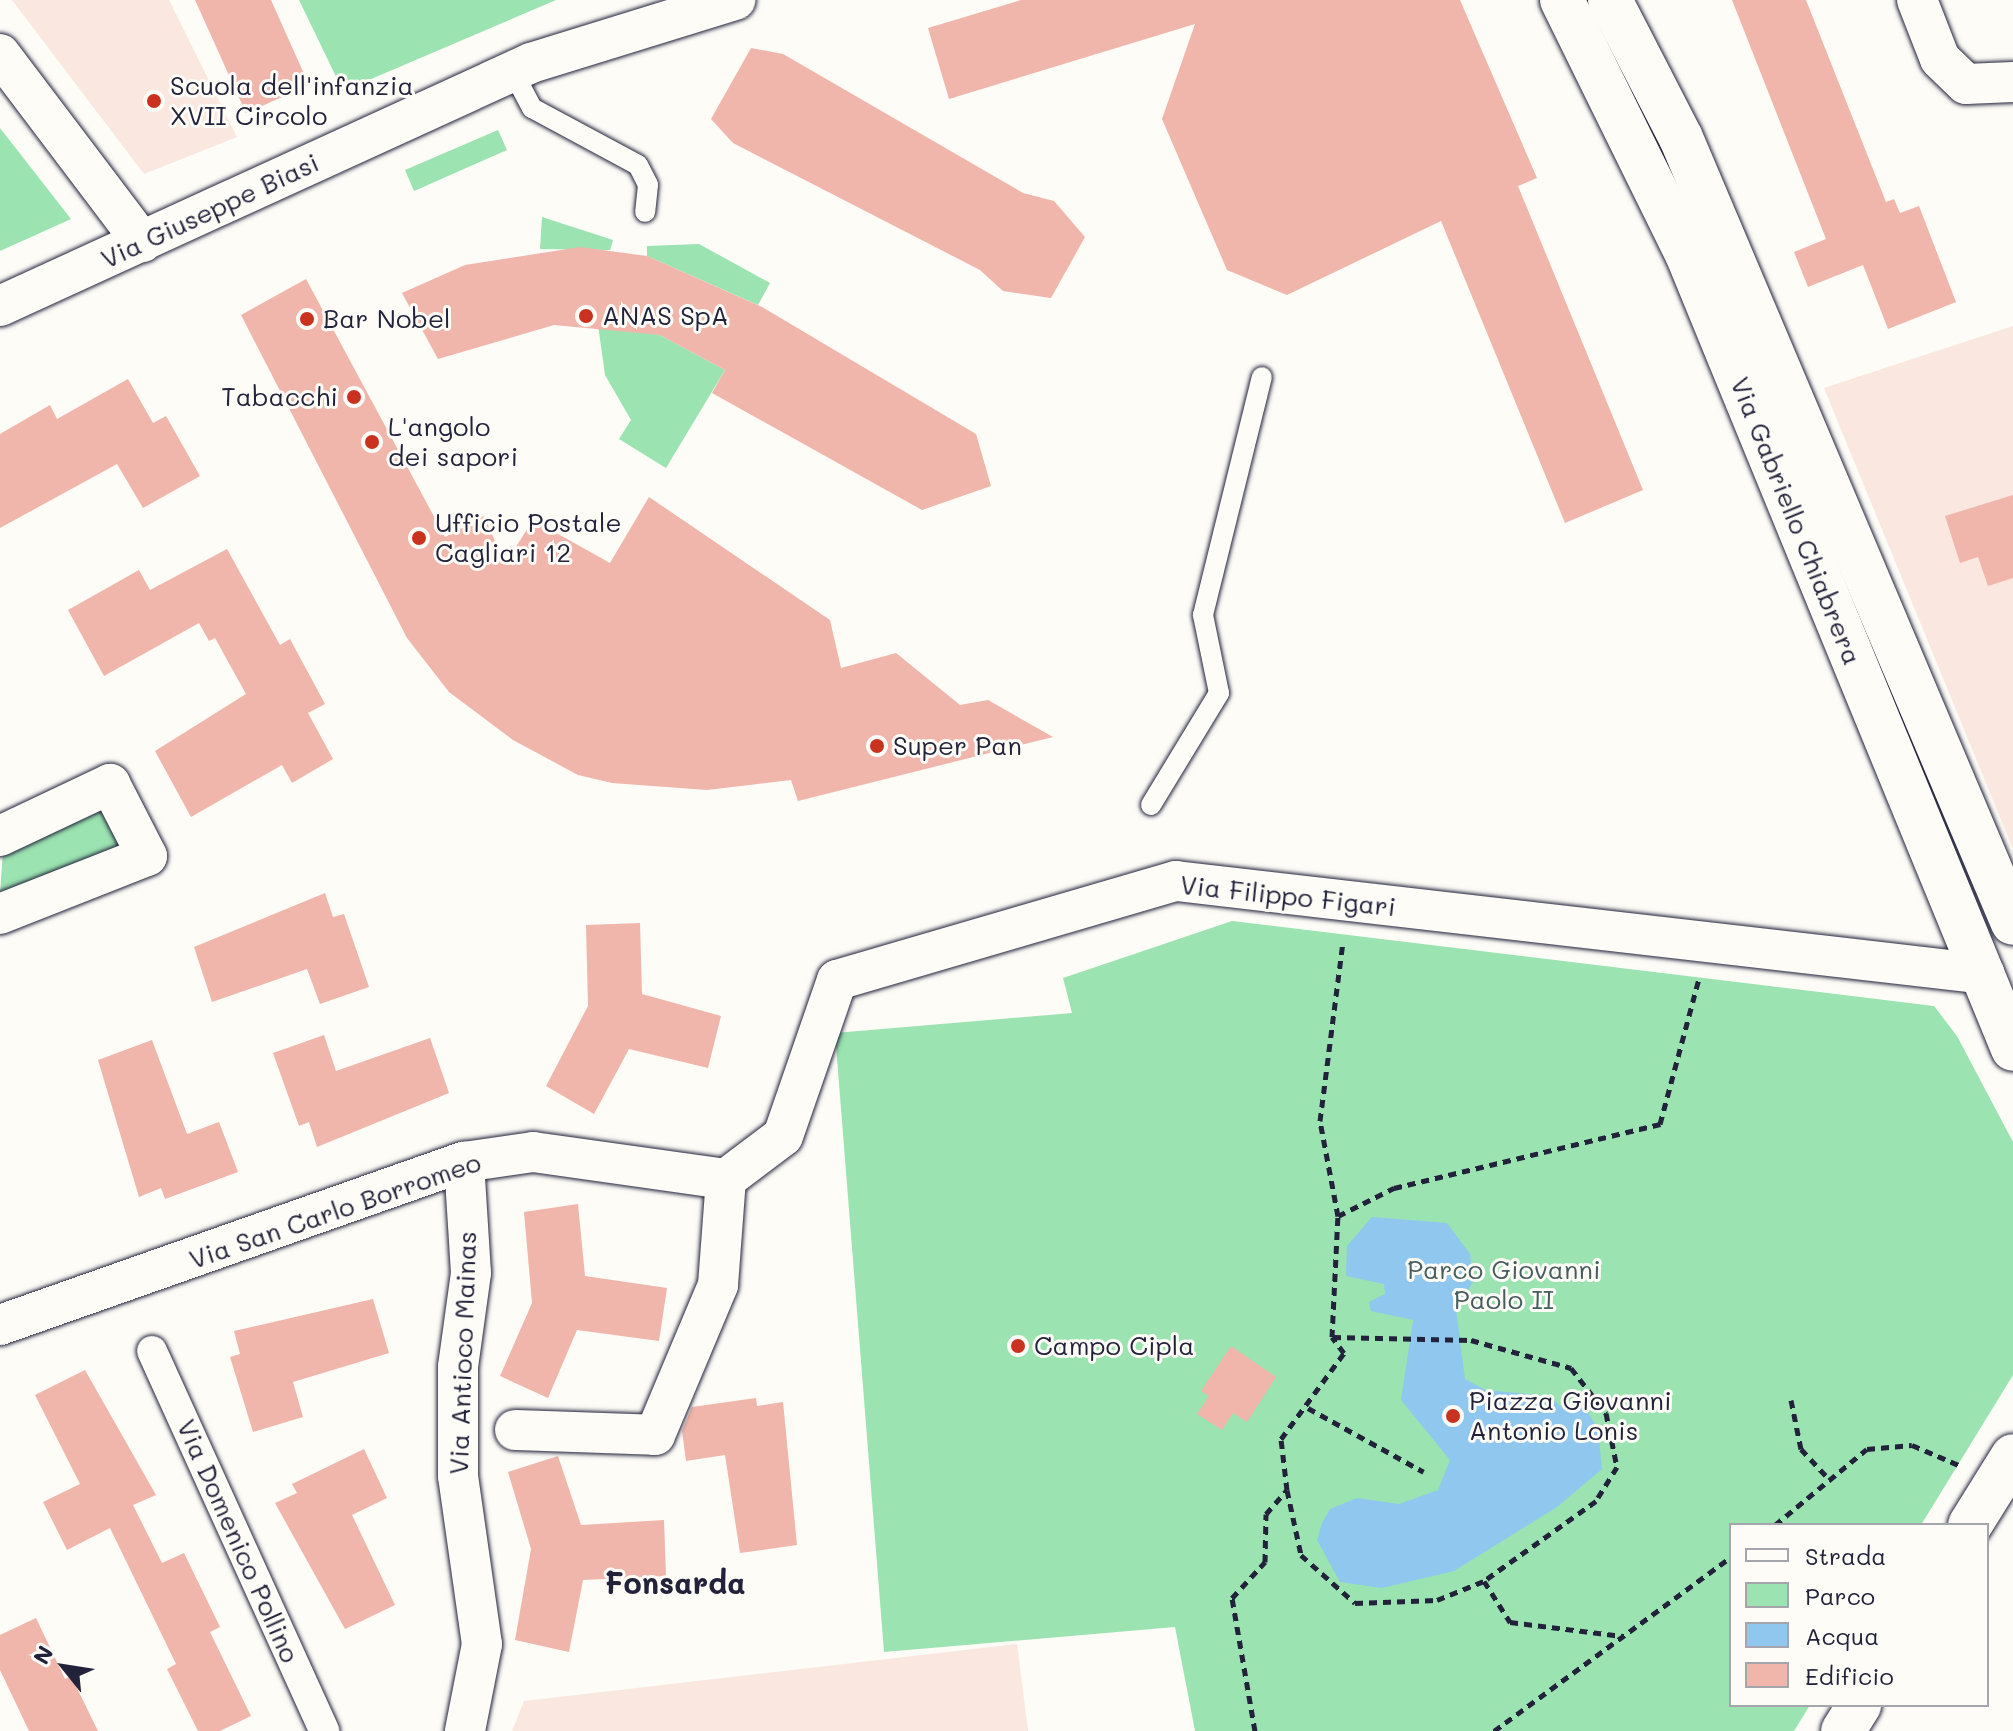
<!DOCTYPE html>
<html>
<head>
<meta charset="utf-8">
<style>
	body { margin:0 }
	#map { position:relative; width:2013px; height:1731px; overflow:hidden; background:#fdfcf7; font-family:Mali,sans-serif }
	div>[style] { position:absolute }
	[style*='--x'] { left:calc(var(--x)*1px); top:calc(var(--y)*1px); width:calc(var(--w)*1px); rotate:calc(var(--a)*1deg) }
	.built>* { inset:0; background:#f9e7e0 }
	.green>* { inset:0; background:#9be3b1 }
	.water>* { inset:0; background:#90c7ef }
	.building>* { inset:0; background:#f0b5ab }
	.path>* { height:5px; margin-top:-2.5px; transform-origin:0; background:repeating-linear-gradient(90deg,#22223b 0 8px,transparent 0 14px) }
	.roads { filter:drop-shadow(0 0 2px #22223b) drop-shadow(0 0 2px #22223b) }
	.service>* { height:20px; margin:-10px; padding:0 10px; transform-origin:10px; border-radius:10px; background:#fdfcf7 }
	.pedestrian>* { height:30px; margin:-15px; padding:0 15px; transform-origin:15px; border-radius:15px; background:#fdfcf7 }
	.minor>* { height:40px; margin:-20px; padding:0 20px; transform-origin:20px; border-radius:20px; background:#fdfcf7 }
	.tertiary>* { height:44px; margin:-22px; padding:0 22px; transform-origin:22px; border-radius:22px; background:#fdfcf7 }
	.dots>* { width:22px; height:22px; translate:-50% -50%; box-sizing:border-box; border:4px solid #fdfcf7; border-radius:50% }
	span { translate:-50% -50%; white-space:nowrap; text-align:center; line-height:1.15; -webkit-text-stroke:6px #fdfcf7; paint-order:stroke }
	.poi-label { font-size:26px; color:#22223b }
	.left { translate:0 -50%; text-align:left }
	.right { translate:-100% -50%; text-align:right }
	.street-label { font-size:26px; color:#22223b }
	.park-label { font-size:26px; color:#465c5e }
	.quarter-label { font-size:30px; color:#22223b; font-weight:700 }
	.legend { position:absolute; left:1729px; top:1523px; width:260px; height:184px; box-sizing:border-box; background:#fdfcf7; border:2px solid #a5a5ac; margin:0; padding:10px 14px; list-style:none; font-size:24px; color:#22223b }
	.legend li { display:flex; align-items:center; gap:16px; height:40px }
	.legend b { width:40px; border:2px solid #a5a5ac }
	.north { position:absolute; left:24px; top:1627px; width:80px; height:80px; -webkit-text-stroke:6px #fdfcf7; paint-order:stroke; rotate:300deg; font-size:22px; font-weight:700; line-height:32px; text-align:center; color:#22223b }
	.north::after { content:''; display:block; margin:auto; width:28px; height:36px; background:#22223b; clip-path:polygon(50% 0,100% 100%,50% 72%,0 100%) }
</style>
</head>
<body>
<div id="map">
	<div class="built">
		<div style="clip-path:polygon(12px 0,169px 0,237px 137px,144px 174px)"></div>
		<div style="clip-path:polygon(2013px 326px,2013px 849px,1824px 388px)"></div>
		<div style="clip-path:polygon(1017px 1644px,1028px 1731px,512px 1731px,524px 1701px)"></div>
	</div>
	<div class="green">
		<div style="clip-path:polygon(299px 0,556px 0,343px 91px)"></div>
		<div style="clip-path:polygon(0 128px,71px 219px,0 251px)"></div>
		<div style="clip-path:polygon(498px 130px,507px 150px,414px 191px,405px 170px)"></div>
		<div style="clip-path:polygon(542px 217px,613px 240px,610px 250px,540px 249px)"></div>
		<div style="clip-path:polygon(699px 244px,770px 283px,758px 305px,647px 256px,647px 246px)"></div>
		<div style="clip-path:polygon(598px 325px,660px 335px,725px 370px,666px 468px,619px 439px,631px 420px,605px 375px)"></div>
		<div style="clip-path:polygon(101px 804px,121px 848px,0 895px,3px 850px)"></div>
		<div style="clip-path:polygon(1232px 921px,1934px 1006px,1957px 1036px,2013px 1142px,2013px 1375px,1921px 1525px,1731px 1525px,1731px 1705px,1810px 1705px,1794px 1731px,1195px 1731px,1175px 1627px,884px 1652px,835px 1033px,1072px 1013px,1063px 978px)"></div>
	</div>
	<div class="water">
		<div style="clip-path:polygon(1372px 1217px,1447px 1223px,1470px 1254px,1473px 1282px,1456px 1309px,1465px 1379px,1485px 1390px,1549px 1396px,1562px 1408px,1580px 1400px,1598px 1429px,1602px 1469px,1557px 1507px,1454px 1571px,1382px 1588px,1340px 1582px,1317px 1540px,1322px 1523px,1330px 1509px,1357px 1498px,1399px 1504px,1438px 1490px,1450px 1460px,1401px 1400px,1413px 1320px,1371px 1311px,1369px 1302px,1385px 1294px,1384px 1284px,1346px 1276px,1347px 1246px)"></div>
	</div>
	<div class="building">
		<div style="clip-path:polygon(195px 0,271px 0,309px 85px,246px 113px)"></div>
		<div style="clip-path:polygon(1021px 0,1460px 0,1537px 178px,1518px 186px,1643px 490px,1565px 523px,1441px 221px,1287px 295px,1227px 270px,1162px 119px,1195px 24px,949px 99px,928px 28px)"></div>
		<div style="clip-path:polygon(1732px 0,1806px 0,1886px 202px,1894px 199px,1900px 213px,1919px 206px,1956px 302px,1888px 329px,1863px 265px,1808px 287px,1794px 252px,1826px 239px)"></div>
		<div style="clip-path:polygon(751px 48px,783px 54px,1023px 193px,1054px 201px,1085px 237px,1051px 298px,1003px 291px,980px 270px,733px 143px,711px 119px)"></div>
		<div style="clip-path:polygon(580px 247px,647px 256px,762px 307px,976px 434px,991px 486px,922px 510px,712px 393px,725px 370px,660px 335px,554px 325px,438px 359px,402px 293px,465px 265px)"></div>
		<div style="clip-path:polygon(306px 279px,445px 537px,484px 516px,505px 564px,533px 520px,610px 563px,649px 497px,830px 620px,841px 668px,896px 653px,960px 705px,988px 700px,1053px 737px,798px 801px,791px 780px,707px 790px,612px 783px,578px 775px,513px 740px,449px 692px,407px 638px,241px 315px)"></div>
		<div style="clip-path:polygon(128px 379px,153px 423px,166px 416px,200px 476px,143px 508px,117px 464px,0 528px,0 434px,50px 405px,57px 419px)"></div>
		<div style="clip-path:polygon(2013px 495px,2013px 578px,1988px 586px,1978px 557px,1960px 563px,1945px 516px)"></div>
		<div style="clip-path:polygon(227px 549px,280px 645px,290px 639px,325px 704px,308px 713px,333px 759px,292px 783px,282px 765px,191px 817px,155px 751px,246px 694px,215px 638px,209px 641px,199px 623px,104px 676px,68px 610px,139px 570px,150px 590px)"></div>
		<div style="clip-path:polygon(325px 893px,333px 917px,344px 914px,369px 987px,320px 1004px,307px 969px,212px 1002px,194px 947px)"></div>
		<div style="clip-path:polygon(640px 923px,642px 994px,721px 1016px,708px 1068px,629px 1049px,594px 1114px,546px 1086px,588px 1006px,586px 925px)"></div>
		<div style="clip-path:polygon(324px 1035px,336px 1071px,430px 1038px,449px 1093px,317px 1147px,309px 1122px,299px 1126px,273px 1053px)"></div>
		<div style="clip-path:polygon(152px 1040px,187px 1134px,219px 1122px,238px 1172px,165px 1199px,161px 1188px,139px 1197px,98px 1060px)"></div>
		<div style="clip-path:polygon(578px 1204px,585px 1276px,667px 1288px,659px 1341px,577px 1330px,548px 1398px,500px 1376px,532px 1303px,524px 1212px)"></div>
		<div style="clip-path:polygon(373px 1299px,389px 1353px,293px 1382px,303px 1417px,253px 1432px,230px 1357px,240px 1354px,234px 1331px)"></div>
		<div style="clip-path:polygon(1231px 1346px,1276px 1377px,1247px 1422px,1233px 1413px,1222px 1430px,1197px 1414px,1209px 1396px,1201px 1391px)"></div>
		<div style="clip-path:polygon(85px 1370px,156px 1495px,133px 1505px,162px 1563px,184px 1553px,220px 1627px,210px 1632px,251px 1716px,220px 1731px,198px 1731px,167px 1669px,176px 1664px,110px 1528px,67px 1550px,43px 1502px,80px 1484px,35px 1395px)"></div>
		<div style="clip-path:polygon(756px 1398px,757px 1406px,783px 1402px,797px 1545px,740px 1553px,725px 1455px,686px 1461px,682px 1431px,692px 1407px)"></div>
		<div style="clip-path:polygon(364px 1449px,387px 1498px,352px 1515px,395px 1605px,345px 1629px,275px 1503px,297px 1493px,292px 1484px)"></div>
		<div style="clip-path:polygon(558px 1456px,581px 1525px,664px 1520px,666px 1576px,583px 1580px,569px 1652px,515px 1640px,531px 1549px,508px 1472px)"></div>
		<div style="clip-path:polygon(36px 1618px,65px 1679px,71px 1676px,98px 1731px,29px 1731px,0 1670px,0 1635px)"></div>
	</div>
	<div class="path">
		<div style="--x:1338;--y:1216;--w:97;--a:-100.7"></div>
		<div style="--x:1320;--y:1121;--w:181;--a:-82.7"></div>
		<div style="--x:1333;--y:1337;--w:138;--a:1.2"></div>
		<div style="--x:1471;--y:1340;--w:104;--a:15.6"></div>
		<div style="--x:1571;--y:1368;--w:57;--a:52.1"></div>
		<div style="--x:1606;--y:1413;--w:55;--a:78.5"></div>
		<div style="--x:1617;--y:1467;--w:40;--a:122"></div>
		<div style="--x:1596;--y:1501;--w:138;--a:144.5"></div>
		<div style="--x:1484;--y:1581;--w:49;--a:57.6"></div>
		<div style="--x:1510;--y:1622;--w:113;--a:7.1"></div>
		<div style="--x:1791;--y:1400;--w:50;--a:78.5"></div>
		<div style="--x:1801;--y:1449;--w:41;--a:47"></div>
		<div style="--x:1308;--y:1408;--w:132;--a:28.9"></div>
		<div style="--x:1287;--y:1490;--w:66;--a:77.8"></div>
		<div style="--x:1301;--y:1555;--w:72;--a:41.6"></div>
		<div style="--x:1355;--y:1603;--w:82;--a:-2.1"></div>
		<div style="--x:1437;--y:1600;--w:51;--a:-22"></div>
		<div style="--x:1775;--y:1525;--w:119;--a:-39.6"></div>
		<div style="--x:1867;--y:1449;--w:45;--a:-5.1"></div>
		<div style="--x:1912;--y:1445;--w:53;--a:23.2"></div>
		<div style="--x:1255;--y:1731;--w:135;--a:-99.8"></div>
		<div style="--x:1232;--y:1598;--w:49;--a:-47.5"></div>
		<div style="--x:1265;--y:1562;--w:48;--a:-88.8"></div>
		<div style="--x:1266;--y:1514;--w:32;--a:-49"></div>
		<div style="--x:1287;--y:1490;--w:51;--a:-96.7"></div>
		<div style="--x:1281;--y:1439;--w:107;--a:-53.8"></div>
		<div style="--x:1344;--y:1353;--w:20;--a:-127"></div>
		<div style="--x:1332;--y:1337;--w:121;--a:-87.2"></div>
		<div style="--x:1338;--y:1216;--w:63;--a:-26.6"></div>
		<div style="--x:1394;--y:1188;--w:274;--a:-13.5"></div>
		<div style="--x:1660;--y:1124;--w:151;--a:-75"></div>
		<div style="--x:1494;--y:1731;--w:294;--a:-36.3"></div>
	</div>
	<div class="roads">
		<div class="service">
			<div style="--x:513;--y:72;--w:41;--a:62.2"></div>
			<div style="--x:532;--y:108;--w:120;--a:28.3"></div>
			<div style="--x:638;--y:165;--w:22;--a:63"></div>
			<div style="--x:648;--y:185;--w:27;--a:96"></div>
			<div style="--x:1151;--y:805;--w:131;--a:-58.7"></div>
			<div style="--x:1219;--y:693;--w:80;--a:-101.6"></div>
			<div style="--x:1203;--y:615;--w:245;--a:-76.1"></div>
		</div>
		<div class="pedestrian">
			<div style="--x:152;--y:1351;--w:417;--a:65.6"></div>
		</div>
		<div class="minor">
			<div style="--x:1917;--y:0;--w:63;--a:68.7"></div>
			<div style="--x:1940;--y:59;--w:36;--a:44"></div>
			<div style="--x:1966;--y:84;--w:47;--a:-2.4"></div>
			<div style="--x:0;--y:54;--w:236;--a:52.9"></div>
			<div style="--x:0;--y:306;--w:584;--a:-24.59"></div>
			<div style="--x:531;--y:63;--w:214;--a:-17.2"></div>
			<div style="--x:0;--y:836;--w:122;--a:-25.3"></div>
			<div style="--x:110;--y:784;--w:81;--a:62.8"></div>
			<div style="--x:147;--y:856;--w:158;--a:158.5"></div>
			<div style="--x:464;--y:1162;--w:111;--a:86.4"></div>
			<div style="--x:471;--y:1273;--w:95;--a:97.9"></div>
			<div style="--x:458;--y:1367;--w:109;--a:90"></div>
			<div style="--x:458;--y:1476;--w:170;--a:81.9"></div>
			<div style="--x:482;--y:1644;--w:89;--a:101.1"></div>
			<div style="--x:726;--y:1179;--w:71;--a:-37"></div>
			<div style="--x:783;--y:1136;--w:165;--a:-70.9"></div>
			<div style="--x:837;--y:980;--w:353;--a:-16.3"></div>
			<div style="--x:1176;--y:881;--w:814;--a:6.56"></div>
			<div style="--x:0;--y:1325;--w:492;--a:-19.4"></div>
			<div style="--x:464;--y:1162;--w:70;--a:-8.2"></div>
			<div style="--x:533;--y:1152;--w:195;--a:8"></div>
			<div style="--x:515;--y:1430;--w:140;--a:2"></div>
			<div style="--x:655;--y:1435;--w:163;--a:-67.2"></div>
			<div style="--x:718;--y:1285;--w:106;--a:-85.7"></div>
		</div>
		<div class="tertiary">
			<div style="--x:1562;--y:0;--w:283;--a:63.8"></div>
			<div style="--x:1687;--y:254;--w:859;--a:67.7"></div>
			<div style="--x:1610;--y:0;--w:155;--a:62.8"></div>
			<div style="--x:1681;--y:138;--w:852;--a:67.08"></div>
			<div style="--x:1970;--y:1525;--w:81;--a:-58.1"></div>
			<div style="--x:1843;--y:1731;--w:31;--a:-58"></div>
		</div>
	</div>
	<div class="dots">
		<div style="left:154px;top:101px;background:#c8321e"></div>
		<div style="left:586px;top:316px;background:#c8321e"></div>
		<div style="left:307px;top:319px;background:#c8321e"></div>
		<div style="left:354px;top:397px;background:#c8321e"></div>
		<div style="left:372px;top:442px;background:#c8321e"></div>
		<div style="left:419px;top:538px;background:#c8321e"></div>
		<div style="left:877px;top:746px;background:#c8321e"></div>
		<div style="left:1018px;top:1346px;background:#c8321e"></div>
		<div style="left:1453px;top:1416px;background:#c8321e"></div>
	</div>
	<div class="poi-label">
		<span class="left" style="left:170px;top:101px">Scuola dell'infanzia<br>XVII Circolo</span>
		<span class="left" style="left:602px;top:316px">ANAS SpA</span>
		<span class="left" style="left:323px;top:319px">Bar Nobel</span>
		<span class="right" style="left:338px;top:397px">Tabacchi</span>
		<span class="left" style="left:388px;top:442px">L'angolo<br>dei sapori</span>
		<span class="left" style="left:435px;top:538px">Ufficio Postale<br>Cagliari 12</span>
		<span class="left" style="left:893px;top:746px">Super Pan</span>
		<span class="left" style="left:1034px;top:1346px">Campo Cipla</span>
		<span class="left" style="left:1469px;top:1416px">Piazza Giovanni<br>Antonio Lonis</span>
	</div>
	<div class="street-label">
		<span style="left:210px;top:211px;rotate:-25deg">Via Giuseppe Biasi</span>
		<span style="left:1796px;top:521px;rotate:68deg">Via Gabriello Chiabrera</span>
		<span style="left:1288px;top:896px;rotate:6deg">Via Filippo Figari</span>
		<span style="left:335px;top:1211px;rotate:-19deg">Via San Carlo Borromeo</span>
		<span style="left:463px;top:1353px;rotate:-88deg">Via Antioco Mainas</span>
		<span style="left:238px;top:1541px;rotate:66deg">Via Domenico Pollino</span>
	</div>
	<div class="park-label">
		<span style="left:1504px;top:1285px">Parco Giovanni<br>Paolo II</span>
	</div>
	<div class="quarter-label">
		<span style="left:675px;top:1582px">Fonsarda</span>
	</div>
	<ul class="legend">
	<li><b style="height:10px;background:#fdfcf7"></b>Strada</li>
	<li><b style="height:22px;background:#9be3b1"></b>Parco</li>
	<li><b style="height:22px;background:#90c7ef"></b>Acqua</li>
	<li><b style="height:22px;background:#f0b5ab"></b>Edificio</li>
	</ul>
	<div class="north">N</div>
</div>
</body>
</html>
